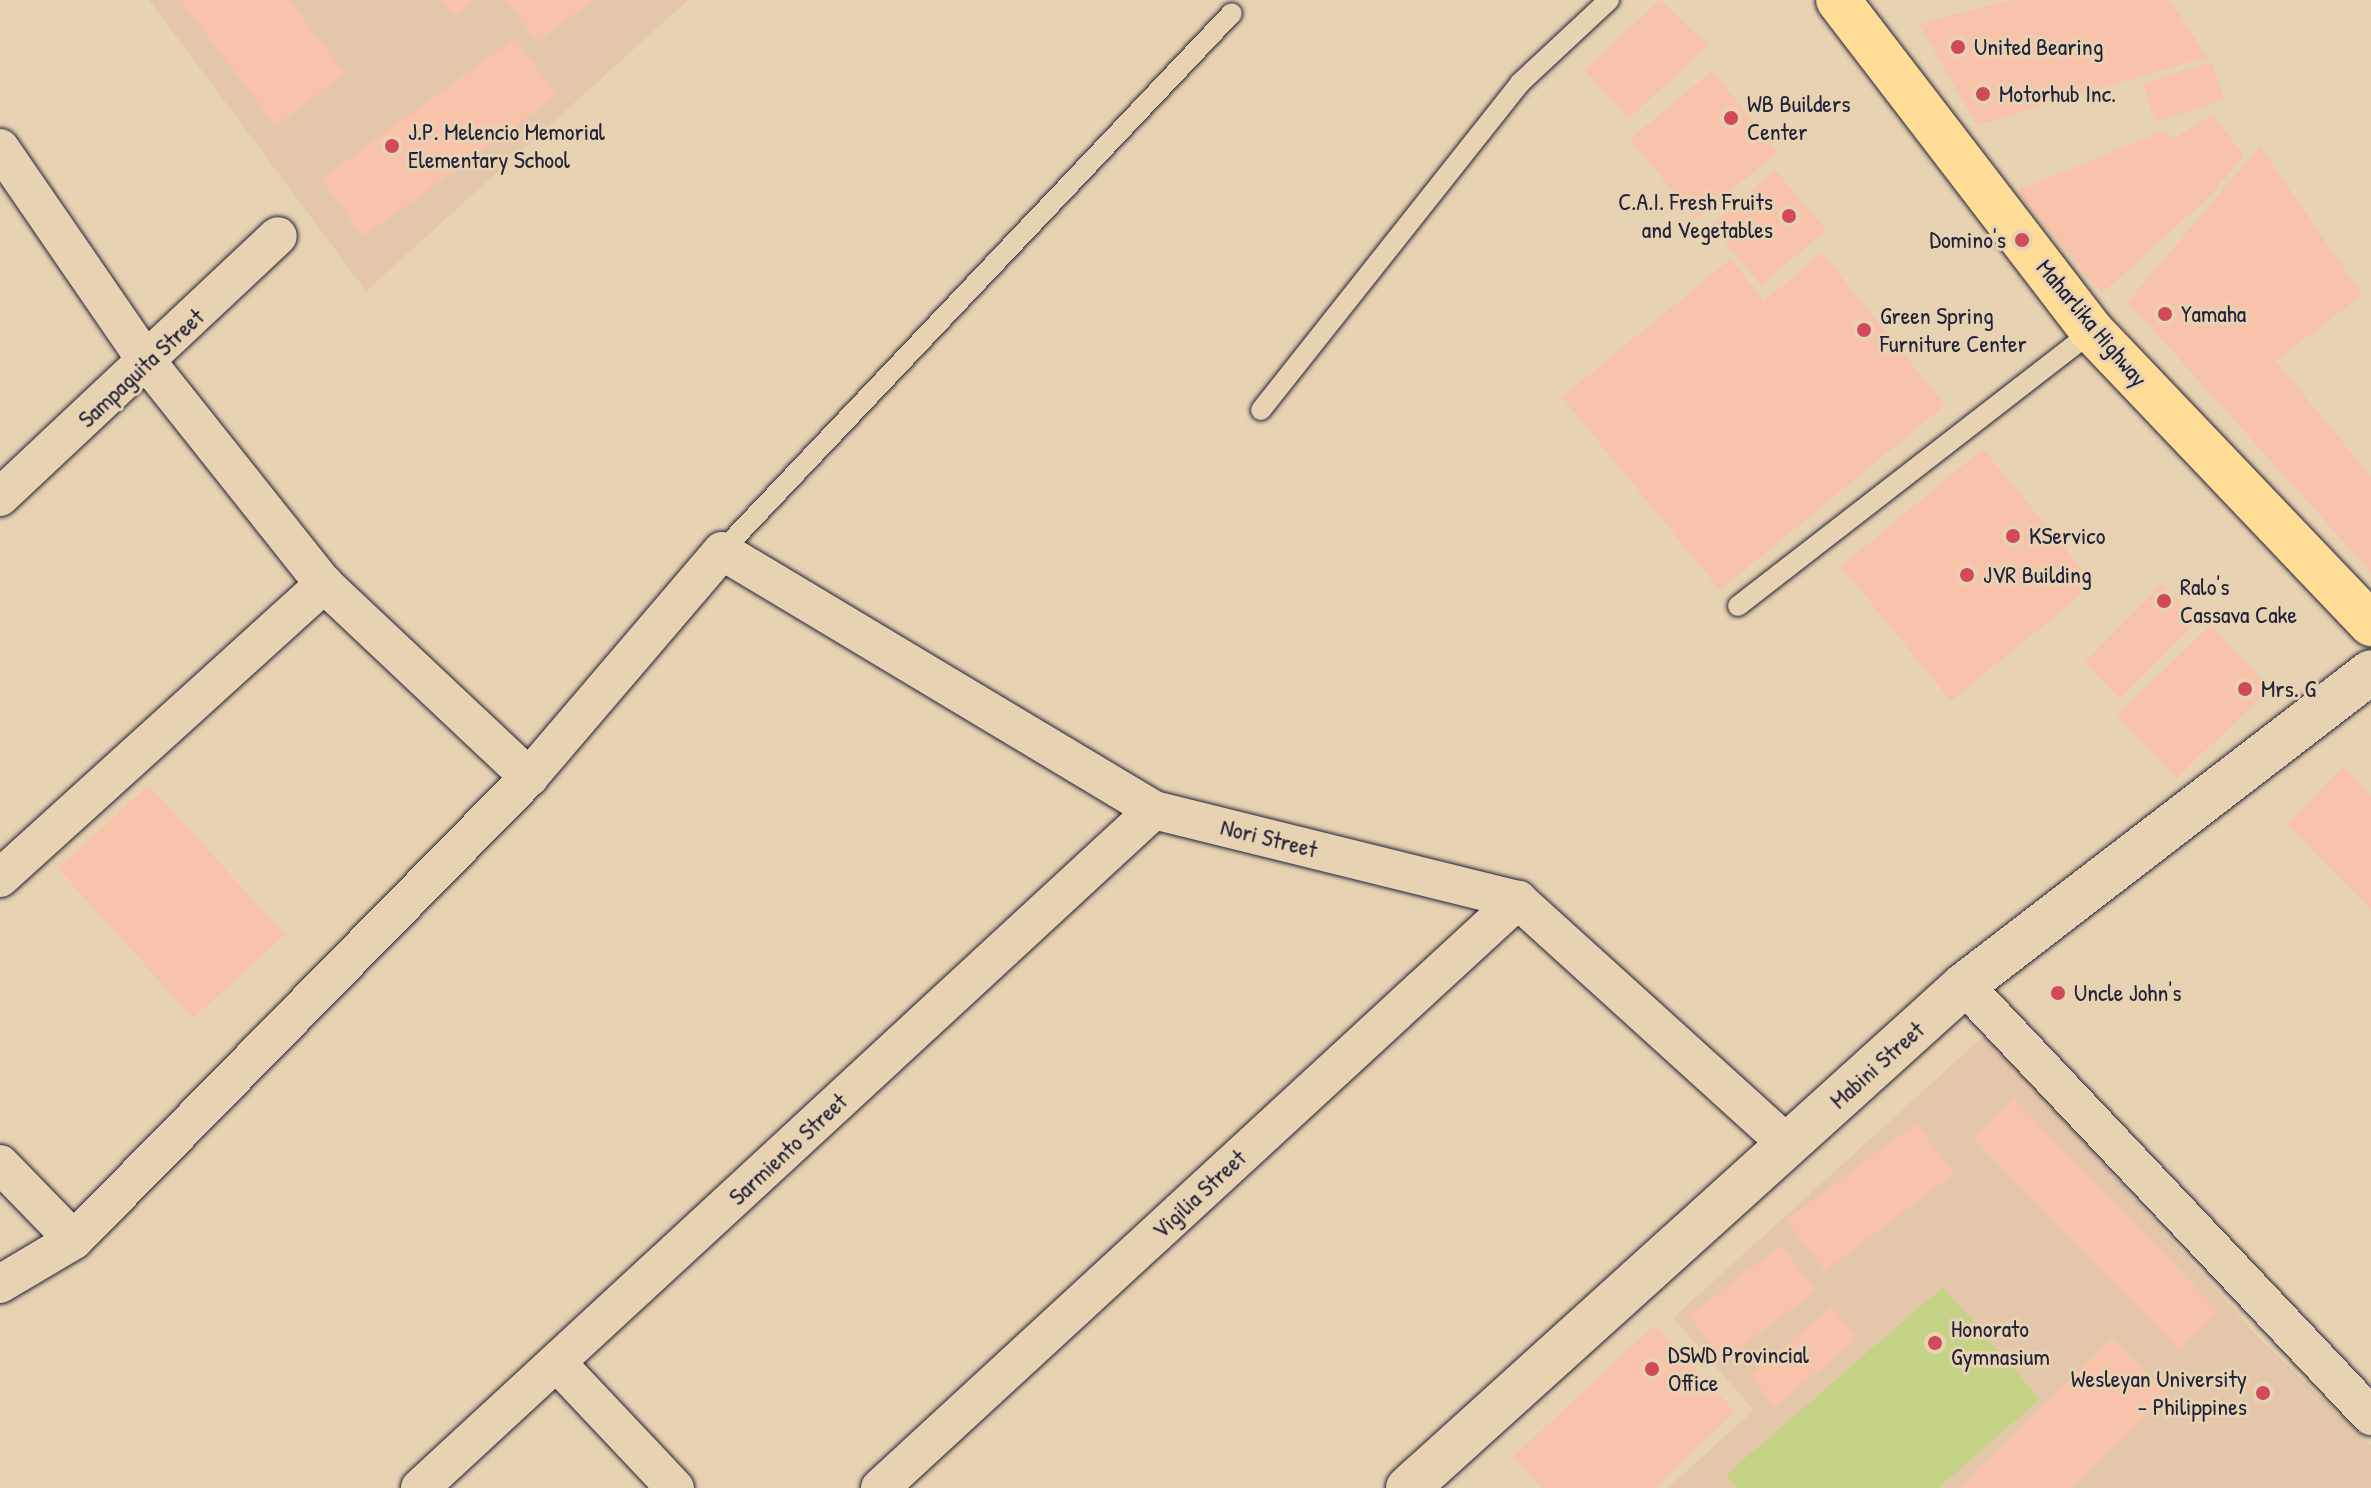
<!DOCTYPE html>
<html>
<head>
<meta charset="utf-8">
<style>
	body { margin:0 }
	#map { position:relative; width:2371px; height:1488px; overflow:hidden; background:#e7d2b1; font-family:"Patrick Hand",sans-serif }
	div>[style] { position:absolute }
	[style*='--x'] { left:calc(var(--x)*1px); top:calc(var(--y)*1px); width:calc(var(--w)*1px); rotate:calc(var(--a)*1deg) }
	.built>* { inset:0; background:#e4c6aa }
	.green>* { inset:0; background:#c5d386 }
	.building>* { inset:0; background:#f8c2ab }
	.roads { filter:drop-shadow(0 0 2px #22223b) drop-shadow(0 0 2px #22223b) }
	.service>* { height:20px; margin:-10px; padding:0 10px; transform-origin:10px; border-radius:10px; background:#e7d2b1 }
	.minor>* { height:38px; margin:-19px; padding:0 19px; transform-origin:19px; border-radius:19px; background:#e7d2b1 }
	.secondary>* { height:44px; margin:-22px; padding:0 22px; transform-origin:22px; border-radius:22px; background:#e7d2b1 }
	.primary>* { height:44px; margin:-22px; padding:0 22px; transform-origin:22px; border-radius:22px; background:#ffdd96 }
	.dots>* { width:22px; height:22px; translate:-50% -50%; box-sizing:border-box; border:4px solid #e7d2b1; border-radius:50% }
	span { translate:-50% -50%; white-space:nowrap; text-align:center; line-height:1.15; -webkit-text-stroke:6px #e7d2b1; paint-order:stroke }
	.poi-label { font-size:24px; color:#22223b }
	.left { translate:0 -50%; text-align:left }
	.right { translate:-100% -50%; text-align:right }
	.street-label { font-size:24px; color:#22223b }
</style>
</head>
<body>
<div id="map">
	<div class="built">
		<div style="clip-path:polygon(149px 0,688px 0,366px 291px)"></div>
		<div style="clip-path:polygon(1986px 1034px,2262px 1341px,2371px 1445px,2371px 1488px,1668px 1488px,1754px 1410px,1673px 1318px)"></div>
	</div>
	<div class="green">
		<div style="clip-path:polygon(1943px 1287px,2040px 1399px,1938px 1488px,1737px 1488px,1726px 1475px)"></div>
	</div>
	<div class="building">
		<div style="clip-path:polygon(180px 0,290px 0,345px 73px,276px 126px)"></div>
		<div style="clip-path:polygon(442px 0,474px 0,454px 16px)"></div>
		<div style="clip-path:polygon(506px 0,594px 0,537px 42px)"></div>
		<div style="clip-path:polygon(1660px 0,1708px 45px,1629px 118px,1585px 70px)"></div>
		<div style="clip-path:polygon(2011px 0,2170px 0,2207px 57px,1977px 125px,1919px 24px)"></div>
		<div style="clip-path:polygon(515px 38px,557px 96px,363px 237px,321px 179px)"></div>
		<div style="clip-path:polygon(2212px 62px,2224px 99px,2155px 122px,2143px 84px)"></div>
		<div style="clip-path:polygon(1712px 71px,1778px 152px,1696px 219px,1630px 139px)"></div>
		<div style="clip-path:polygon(2212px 115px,2244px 155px,2207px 199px,2102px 293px,2016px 191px,2161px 132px,2175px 138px)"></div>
		<div style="clip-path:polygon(2260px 146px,2362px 295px,2276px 361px,2371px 477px,2371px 572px,2128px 302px)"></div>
		<div style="clip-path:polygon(1775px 170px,1826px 230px,1761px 285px,1711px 226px)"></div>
		<div style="clip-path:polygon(1822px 253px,1945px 405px,1720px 590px,1562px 397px,1731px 259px,1764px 301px)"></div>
		<div style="clip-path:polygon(1983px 449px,2094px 584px,1951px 701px,1841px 566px)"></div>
		<div style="clip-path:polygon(2162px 584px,2198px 620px,2120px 699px,2085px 662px)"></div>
		<div style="clip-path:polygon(2211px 625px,2270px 689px,2176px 778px,2117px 715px)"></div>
		<div style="clip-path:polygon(2343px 767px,2371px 795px,2371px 910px,2287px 824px)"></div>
		<div style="clip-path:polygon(149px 785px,285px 935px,193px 1018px,58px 868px)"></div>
		<div style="clip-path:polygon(2014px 1098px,2219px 1311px,2179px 1350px,1973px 1138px)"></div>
		<div style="clip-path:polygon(1916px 1123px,1954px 1174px,1825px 1271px,1786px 1220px)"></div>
		<div style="clip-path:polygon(1782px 1245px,1816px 1291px,1723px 1361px,1689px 1315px)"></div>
		<div style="clip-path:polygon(1832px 1307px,1857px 1339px,1775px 1407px,1749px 1375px)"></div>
		<div style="clip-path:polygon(1655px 1325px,1735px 1412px,1654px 1488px,1542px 1488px,1513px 1457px)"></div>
		<div style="clip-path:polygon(2112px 1338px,2168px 1395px,2072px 1488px,1959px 1488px)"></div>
	</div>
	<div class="roads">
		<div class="service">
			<div style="--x:1261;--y:410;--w:417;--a:-51.6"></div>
			<div style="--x:1520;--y:83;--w:122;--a:-43"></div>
			<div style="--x:722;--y:551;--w:741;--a:-46.53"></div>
			<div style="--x:1738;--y:606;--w:448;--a:-37.8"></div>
		</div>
		<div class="minor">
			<div style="--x:0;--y:148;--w:261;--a:55.5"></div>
			<div style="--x:148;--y:363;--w:283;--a:51.5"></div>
			<div style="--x:324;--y:584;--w:282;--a:43.3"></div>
			<div style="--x:0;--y:497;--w:381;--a:-43.2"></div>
			<div style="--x:0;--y:878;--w:438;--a:-42.2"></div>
			<div style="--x:1964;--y:985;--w:593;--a:46.64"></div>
			<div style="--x:0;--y:1164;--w:106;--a:45.8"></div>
			<div style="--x:0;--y:1284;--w:86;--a:-30.7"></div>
			<div style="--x:74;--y:1240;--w:649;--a:-45.5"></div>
			<div style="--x:529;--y:777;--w:297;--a:-49.5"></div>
			<div style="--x:722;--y:551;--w:504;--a:30.94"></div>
			<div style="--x:1154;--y:810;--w:375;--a:13.9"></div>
			<div style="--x:1518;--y:900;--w:366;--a:42.2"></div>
			<div style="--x:557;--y:1363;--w:172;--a:46.7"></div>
			<div style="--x:420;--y:1488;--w:999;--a:-42.73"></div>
			<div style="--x:880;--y:1488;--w:868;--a:-42.66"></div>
		</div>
		<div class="secondary">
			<div style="--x:1408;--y:1488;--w:750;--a:-42.13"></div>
			<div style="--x:1964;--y:985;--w:513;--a:-37.56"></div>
		</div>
		<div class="primary">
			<div style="--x:1838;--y:0;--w:417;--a:52.5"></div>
			<div style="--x:2092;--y:331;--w:405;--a:46.4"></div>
		</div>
	</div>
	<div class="dots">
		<div style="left:1958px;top:47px;background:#d1495b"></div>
		<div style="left:1983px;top:94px;background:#d1495b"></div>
		<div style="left:1731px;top:118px;background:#d1495b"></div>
		<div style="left:392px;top:146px;background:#d1495b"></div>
		<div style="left:1789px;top:216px;background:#d1495b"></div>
		<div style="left:2022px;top:240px;background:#d1495b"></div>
		<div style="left:2165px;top:314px;background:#d1495b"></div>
		<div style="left:1864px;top:330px;background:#d1495b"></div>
		<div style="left:2013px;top:536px;background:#d1495b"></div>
		<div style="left:1967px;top:575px;background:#d1495b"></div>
		<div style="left:2164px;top:601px;background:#d1495b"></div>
		<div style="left:2245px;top:689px;background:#d1495b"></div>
		<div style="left:2058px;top:993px;background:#d1495b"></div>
		<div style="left:1935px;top:1343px;background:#d1495b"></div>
		<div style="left:1652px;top:1369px;background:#d1495b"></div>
		<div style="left:2263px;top:1393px;background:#d1495b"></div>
	</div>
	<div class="poi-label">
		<span class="left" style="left:1974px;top:47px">United Bearing</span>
		<span class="left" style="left:1999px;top:94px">Motorhub Inc.</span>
		<span class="left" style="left:1747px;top:118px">WB Builders<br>Center</span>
		<span class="left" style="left:408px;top:146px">J.P. Melencio Memorial<br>Elementary School</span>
		<span class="right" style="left:1773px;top:216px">C.A.I. Fresh Fruits<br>and Vegetables</span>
		<span class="right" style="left:2006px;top:240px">Domino's</span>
		<span class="left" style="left:2181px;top:314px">Yamaha</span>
		<span class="left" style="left:1880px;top:330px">Green Spring<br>Furniture Center</span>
		<span class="left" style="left:2029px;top:536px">KServico</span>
		<span class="left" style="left:1983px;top:575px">JVR Building</span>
		<span class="left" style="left:2180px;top:601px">Ralo's<br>Cassava Cake</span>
		<span class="left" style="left:2261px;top:689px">Mrs. G</span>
		<span class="left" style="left:2074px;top:993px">Uncle John's</span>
		<span class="left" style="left:1951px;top:1343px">Honorato<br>Gymnasium</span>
		<span class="left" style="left:1668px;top:1369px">DSWD Provincial<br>Office</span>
		<span class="right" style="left:2247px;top:1393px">Wesleyan University<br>- Philippines</span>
	</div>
	<div class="street-label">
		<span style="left:2092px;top:323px;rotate:50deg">Maharlika Highway</span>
		<span style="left:141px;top:368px;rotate:-43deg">Sampaguita Street</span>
		<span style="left:1269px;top:838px;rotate:14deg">Nori Street</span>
		<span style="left:1877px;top:1065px;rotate:-42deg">Mabini Street</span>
		<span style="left:788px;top:1149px;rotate:-43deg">Sarmiento Street</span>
		<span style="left:1199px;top:1194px;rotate:-43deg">Vigilia Street</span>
	</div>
</div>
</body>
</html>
